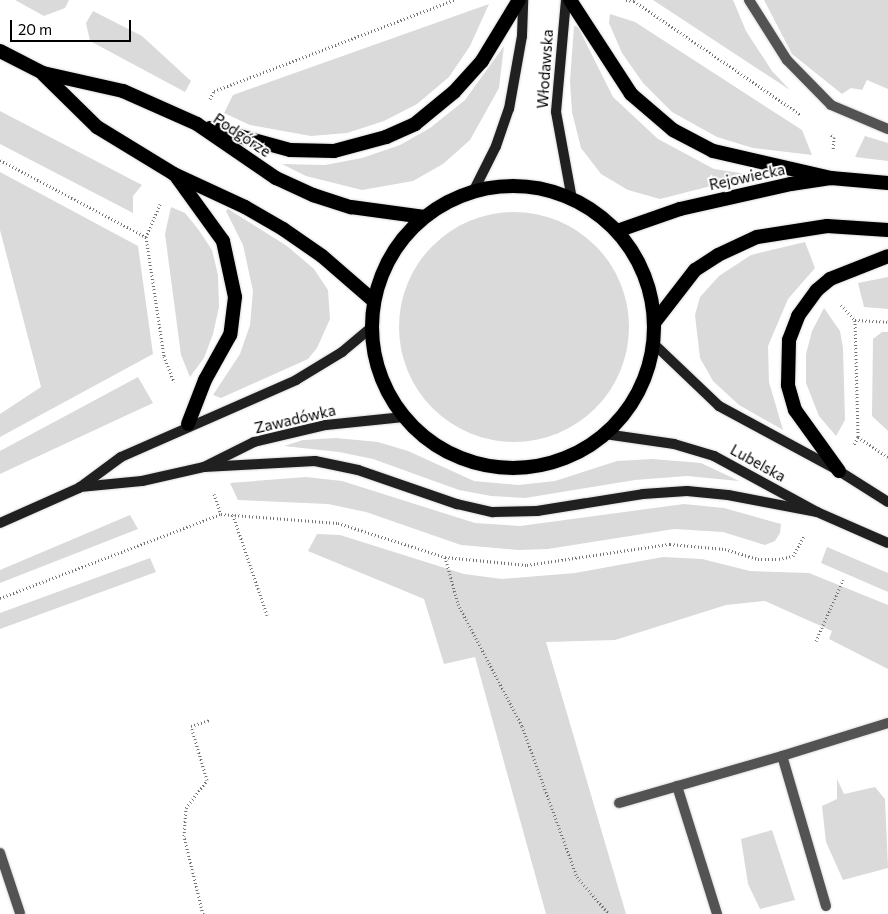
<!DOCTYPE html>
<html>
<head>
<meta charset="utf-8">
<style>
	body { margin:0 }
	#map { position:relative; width:888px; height:914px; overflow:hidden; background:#fff; font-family:Commissioner,sans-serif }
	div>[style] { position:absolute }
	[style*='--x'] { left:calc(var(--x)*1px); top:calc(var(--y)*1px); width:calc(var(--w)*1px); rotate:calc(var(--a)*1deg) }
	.green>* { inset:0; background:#dadada }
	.round { border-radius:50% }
	.path>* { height:3px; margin-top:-1.5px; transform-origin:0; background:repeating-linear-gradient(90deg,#757575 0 1px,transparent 0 3.5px) }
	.roads { filter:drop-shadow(0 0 1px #dbdbdb) drop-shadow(0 0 1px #dbdbdb) }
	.pedestrian>* { height:10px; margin:-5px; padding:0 5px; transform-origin:5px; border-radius:5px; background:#535353 }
	.minor>* { height:10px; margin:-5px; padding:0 5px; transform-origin:5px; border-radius:5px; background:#535353 }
	.secondary>* { height:10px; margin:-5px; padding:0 5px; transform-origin:5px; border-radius:5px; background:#202020 }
	.trunk>* { height:14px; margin:-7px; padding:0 7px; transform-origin:7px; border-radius:7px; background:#000 }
	.trunk>.ring { margin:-7px; padding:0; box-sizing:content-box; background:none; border:14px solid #000; border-radius:50% }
	span { translate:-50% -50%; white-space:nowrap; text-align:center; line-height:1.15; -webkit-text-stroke:4px #fff; paint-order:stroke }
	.street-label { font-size:15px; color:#000 }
	.scale { position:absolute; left:10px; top:20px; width:121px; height:22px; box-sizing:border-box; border:2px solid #000; border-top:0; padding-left:6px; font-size:15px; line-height:18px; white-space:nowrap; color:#000; -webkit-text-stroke:4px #fff; paint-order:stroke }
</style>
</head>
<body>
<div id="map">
	<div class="green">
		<div style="clip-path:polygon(15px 0,69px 0,65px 8px,44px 16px)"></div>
		<div style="clip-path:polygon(653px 0,733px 0,746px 31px,772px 71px,790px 90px)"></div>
		<div style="clip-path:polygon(764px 0,888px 0,888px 89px,867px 80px,862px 90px,851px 88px,842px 94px,792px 54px)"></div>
		<div style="clip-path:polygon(489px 4px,470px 46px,449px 77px,417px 104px,384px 121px,347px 133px,311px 136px,250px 125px,224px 113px,233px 95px)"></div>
		<div style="clip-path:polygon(93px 11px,142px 36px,191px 81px,185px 92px,90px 41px,86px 23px)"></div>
		<div style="clip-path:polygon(610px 14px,635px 22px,802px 130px,812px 155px,753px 148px,717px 137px,672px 112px,643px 83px,622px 53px,609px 23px)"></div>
		<div style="clip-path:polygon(574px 26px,578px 27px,613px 97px,658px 139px,714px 169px,754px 175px,660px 199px,628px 190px,601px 174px,581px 148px,572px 112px,570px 81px)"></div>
		<div style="clip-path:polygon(504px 46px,499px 88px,470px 140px,443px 164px,413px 181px,362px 190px,306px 176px,282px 164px,325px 165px,362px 158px,400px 145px,430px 128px,465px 100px)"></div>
		<div style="clip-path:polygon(0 111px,142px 185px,133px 196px,133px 213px,0 144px)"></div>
		<div style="clip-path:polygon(865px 136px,888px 143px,888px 161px,855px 157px)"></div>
		<div style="clip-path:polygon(0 172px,138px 246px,153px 354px,0 437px,0 414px,41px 387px,0 230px)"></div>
		<div style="clip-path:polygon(171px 207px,185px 213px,198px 229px,212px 250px,218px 275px,219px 307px,213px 334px,204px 358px,190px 377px,181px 355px,165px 234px)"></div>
		<div style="clip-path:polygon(228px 209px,287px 246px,314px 269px,328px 290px,330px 319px,317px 348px,308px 359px,221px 398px,213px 395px,240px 354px,250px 325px,253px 291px,243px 245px,226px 211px)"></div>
		<div class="round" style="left:399px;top:212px;width:230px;height:230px"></div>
		<div style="clip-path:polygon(805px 242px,815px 268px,788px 299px,768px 346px,769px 382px,783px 430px,739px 405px,713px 381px,700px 358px,695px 315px,700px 297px,719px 276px,751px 255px)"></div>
		<div style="clip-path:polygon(888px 277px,888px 309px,864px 307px,858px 283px)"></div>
		<div style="clip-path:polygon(824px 308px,840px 331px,843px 348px,845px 420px,836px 436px,819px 416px,806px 383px,806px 354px,812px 331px)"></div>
		<div style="clip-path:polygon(882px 332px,888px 332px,888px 431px,872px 416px,873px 339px)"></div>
		<div style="clip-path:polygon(138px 377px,153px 403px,0 474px,0 451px)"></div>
		<div style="clip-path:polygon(336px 438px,378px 442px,408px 451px,474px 481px,518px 485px,555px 481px,617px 461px,652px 459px,701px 463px,739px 481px,687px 476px,635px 480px,525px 498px,491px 496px,459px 490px,373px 459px,339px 452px,284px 446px,303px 440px)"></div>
		<div style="clip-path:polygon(306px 477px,342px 481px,475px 523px,520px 526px,684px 504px,724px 508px,781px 524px,780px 533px,775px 541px,765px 545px,723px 532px,674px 529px,548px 549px,518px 550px,461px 545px,366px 512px,328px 504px,238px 500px,230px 483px)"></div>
		<div style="clip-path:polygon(130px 515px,138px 529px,0 583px,0 570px)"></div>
		<div style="clip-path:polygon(317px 534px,340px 535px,464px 574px,502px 579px,575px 573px,663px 557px,702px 559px,750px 571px,809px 573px,888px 605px,888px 669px,829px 639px,832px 631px,765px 601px,726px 605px,615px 640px,546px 642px,626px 914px,546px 914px,475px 657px,444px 664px,424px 599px,308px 551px)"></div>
		<div style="clip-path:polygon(827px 547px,888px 573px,888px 592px,821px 563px)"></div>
		<div style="clip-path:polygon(150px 558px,156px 572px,0 629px,0 613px)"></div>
		<div style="clip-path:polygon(837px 779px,844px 794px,875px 787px,885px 799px,888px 868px,843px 880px,826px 842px,822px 806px,837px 799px)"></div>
		<div style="clip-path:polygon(772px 830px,795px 900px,760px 909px,748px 884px,741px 839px)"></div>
	</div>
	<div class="path">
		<div style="--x:626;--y:0;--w:8;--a:7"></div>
		<div style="--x:634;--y:1;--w:202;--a:34.3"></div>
		<div style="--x:210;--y:99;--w:9;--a:-63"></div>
		<div style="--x:214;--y:91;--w:257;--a:-20.8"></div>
		<div style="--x:831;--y:135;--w:4;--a:34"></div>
		<div style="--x:834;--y:137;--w:13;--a:94"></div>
		<div style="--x:0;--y:160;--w:165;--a:27.8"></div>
		<div style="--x:160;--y:204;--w:36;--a:113"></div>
		<div style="--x:146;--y:237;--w:120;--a:81.4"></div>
		<div style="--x:164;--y:356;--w:28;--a:69"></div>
		<div style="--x:841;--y:305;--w:21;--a:47"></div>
		<div style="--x:855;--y:320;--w:117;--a:88.5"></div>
		<div style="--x:858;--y:437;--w:9;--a:117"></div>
		<div style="--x:855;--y:320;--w:33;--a:3"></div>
		<div style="--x:858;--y:437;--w:36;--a:34"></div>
		<div style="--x:214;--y:494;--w:21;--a:71"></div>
		<div style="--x:233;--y:515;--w:106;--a:71.2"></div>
		<div style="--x:445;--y:557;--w:49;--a:74.5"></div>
		<div style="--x:458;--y:604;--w:138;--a:62.3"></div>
		<div style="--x:522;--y:726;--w:161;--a:70"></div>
		<div style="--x:577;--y:877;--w:49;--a:49.1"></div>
		<div style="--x:0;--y:598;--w:236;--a:-20.8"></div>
		<div style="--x:221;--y:514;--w:117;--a:4.4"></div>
		<div style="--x:338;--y:523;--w:112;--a:17.6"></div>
		<div style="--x:445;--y:557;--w:82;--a:5.6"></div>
		<div style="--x:527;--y:565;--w:145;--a:-8.4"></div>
		<div style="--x:670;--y:544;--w:55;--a:5.2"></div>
		<div style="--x:725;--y:549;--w:34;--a:17"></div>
		<div style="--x:758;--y:559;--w:21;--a:0"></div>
		<div style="--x:779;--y:559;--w:14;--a:-12"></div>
		<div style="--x:793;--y:556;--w:23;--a:-61"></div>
		<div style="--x:816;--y:641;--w:67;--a:-66.1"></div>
		<div style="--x:203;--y:914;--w:80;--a:-103.7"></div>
		<div style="--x:184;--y:836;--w:28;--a:-86"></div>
		<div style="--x:186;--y:808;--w:35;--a:-53"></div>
		<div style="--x:207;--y:780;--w:56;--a:-106.5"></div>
		<div style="--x:191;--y:726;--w:20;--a:-18"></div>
	</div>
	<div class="roads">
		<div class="pedestrian">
			<div style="--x:677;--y:786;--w:134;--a:72.6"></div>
			<div style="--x:619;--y:803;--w:170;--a:-16.1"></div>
			<div style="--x:826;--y:906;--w:156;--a:-106.3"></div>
			<div style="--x:782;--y:756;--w:111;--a:-17.3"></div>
		</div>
		<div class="minor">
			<div style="--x:749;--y:0;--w:71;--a:57.7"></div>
			<div style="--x:787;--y:60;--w:63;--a:45.6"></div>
			<div style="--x:831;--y:105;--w:62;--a:22.8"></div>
			<div style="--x:0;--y:853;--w:63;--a:71.6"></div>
		</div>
		<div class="secondary">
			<div style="--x:566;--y:0;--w:112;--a:95.1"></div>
			<div style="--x:556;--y:112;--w:88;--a:79.6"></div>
			<div style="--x:473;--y:192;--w:51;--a:-63.4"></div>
			<div style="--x:496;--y:146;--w:39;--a:-71"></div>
			<div style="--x:509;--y:109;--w:74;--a:-79.9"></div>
			<div style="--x:522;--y:36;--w:36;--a:-88"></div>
			<div style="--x:654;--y:344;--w:90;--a:43.6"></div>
			<div style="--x:719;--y:406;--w:136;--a:28.4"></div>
			<div style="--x:839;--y:471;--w:58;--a:32.3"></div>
			<div style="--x:605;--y:434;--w:70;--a:8.2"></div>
			<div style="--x:674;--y:444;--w:42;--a:16.7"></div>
			<div style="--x:714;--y:456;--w:117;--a:28.5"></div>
			<div style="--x:817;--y:512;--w:77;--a:23.6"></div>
			<div style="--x:204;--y:467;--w:111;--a:-3.1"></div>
			<div style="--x:315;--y:461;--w:44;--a:11.8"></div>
			<div style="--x:358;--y:470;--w:105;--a:19"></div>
			<div style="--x:457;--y:504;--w:37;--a:13"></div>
			<div style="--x:493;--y:512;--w:44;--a:-1.3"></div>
			<div style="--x:537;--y:511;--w:107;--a:-9.1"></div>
			<div style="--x:643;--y:494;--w:44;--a:-3.9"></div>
			<div style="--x:687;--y:491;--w:41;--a:5.6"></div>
			<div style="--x:728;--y:495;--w:91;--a:10.8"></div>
			<div style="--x:80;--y:487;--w:62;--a:-5.5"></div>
			<div style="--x:142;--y:481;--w:64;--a:-12.7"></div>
			<div style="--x:204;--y:467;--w:56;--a:-26.6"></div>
			<div style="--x:254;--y:442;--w:74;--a:-13.3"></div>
			<div style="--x:326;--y:425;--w:78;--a:-5.9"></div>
			<div style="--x:0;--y:523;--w:86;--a:-23.9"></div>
			<div style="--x:79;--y:488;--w:52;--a:-36.4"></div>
			<div style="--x:121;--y:457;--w:191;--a:-23.7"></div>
			<div style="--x:296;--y:380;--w:54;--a:-31.3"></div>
			<div style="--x:342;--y:352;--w:38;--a:-40"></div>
		</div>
		<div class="trunk">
			<div style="--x:570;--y:0;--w:112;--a:57"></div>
			<div style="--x:631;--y:94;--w:55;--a:40.6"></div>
			<div style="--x:673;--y:130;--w:45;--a:27.7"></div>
			<div style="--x:713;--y:151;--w:121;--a:12.9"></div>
			<div style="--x:0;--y:51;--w:48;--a:27.1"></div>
			<div style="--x:43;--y:73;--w:82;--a:12.7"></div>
			<div style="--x:123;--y:91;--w:81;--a:24"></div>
			<div style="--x:197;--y:124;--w:96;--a:34.4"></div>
			<div style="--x:276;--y:178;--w:41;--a:24.7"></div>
			<div style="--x:313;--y:195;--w:40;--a:18"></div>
			<div style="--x:351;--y:207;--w:74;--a:7.8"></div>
			<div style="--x:43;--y:74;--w:76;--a:44.5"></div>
			<div style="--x:97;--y:127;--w:90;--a:31.4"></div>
			<div style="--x:174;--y:174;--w:78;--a:24.9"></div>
			<div style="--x:245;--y:207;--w:44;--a:30.1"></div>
			<div style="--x:283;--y:229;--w:47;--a:34.7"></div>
			<div style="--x:322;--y:256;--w:69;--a:40.9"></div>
			<div style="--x:210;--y:128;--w:83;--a:15.4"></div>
			<div style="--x:290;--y:150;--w:44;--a:1.3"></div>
			<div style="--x:334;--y:151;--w:54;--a:-15.1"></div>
			<div style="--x:386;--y:137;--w:32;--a:-24"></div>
			<div style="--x:415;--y:124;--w:50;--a:-39.4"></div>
			<div style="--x:454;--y:92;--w:42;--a:-47.9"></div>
			<div style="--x:482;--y:61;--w:71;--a:-58.8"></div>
			<div style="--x:176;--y:176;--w:80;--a:54.1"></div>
			<div style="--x:223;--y:241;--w:57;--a:77.9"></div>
			<div style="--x:235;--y:297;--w:38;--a:97"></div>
			<div style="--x:230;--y:335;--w:51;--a:119.1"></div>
			<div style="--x:205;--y:380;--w:47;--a:111.1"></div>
			<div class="ring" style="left:372px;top:186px;width:268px;height:268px"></div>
			<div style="--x:617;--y:231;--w:67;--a:-19.2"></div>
			<div style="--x:680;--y:209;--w:114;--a:-12.7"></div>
			<div style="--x:791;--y:184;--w:40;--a:-8.5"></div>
			<div style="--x:831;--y:178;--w:57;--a:5"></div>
			<div style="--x:654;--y:323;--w:67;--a:-52.3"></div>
			<div style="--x:695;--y:270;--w:27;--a:-33"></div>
			<div style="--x:718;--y:255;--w:43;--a:-24.8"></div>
			<div style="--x:757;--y:237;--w:71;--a:-8.9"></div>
			<div style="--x:827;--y:226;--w:61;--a:3.8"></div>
			<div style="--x:839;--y:471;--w:75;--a:-125.8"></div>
			<div style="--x:795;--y:410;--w:26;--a:-106"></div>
			<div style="--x:788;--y:385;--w:45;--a:-88.7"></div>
			<div style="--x:789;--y:340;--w:26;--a:-69"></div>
			<div style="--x:798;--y:316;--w:32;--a:-54"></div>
			<div style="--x:817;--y:290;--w:17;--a:-40"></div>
			<div style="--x:830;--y:279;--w:62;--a:-21.6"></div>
		</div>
	</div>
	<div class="street-label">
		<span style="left:545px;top:69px;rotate:-86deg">Włodawska</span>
		<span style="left:242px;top:135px;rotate:34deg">Podgórze</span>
		<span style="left:747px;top:177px;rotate:-12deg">Rejowiecka</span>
		<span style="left:295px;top:419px;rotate:-13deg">Zawadówka</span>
		<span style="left:758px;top:463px;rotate:29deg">Lubelska</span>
	</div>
	<div class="scale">20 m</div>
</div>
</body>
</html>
